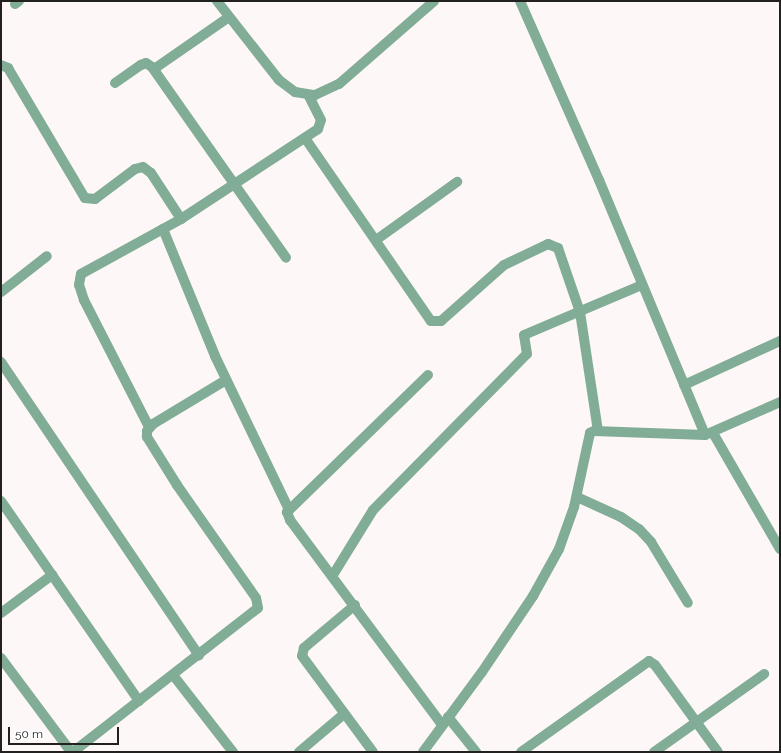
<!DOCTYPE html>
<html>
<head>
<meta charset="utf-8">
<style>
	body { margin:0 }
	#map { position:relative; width:781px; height:753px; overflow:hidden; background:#fef7f7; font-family:Raleway,sans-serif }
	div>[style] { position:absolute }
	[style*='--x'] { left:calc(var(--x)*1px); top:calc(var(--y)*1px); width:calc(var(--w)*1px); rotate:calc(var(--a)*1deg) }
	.minor>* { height:10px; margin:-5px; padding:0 5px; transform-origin:5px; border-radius:5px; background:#81ad97 }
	span { translate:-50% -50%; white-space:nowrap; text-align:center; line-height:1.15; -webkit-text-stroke:4px #fff; paint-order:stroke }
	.frame { position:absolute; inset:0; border:2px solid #232020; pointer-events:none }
	.scale { position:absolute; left:8px; top:727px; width:111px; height:18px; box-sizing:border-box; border:2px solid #232020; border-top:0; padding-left:5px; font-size:12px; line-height:14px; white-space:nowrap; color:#232020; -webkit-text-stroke:3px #fff; paint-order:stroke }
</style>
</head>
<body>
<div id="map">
	<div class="minor">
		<div style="--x:217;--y:1;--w:100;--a:51.9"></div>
		<div style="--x:279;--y:80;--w:20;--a:37"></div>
		<div style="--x:295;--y:92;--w:20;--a:9"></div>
		<div style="--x:315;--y:95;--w:26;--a:-25"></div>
		<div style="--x:339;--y:84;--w:126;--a:-41.1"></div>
		<div style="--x:520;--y:1;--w:196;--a:66.2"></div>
		<div style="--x:599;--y:180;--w:276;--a:67.4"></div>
		<div style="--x:15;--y:4;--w:5;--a:-37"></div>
		<div style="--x:1;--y:65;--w:8;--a:23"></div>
		<div style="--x:8;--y:68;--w:151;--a:59.4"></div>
		<div style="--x:85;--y:198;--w:10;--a:6"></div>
		<div style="--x:95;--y:199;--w:50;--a:-36.9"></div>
		<div style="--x:135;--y:169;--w:8;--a:-14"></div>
		<div style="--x:143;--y:167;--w:10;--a:37"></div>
		<div style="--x:151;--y:173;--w:55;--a:56.9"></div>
		<div style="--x:154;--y:69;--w:91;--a:-34.7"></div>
		<div style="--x:115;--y:83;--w:32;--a:-35"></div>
		<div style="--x:141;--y:65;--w:5;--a:-22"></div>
		<div style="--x:146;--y:63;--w:7;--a:34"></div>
		<div style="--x:152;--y:67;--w:233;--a:54.9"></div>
		<div style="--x:305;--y:138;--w:222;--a:55.5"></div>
		<div style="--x:431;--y:321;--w:10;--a:0"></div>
		<div style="--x:441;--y:321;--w:84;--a:-41.6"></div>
		<div style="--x:504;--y:265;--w:49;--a:-25.5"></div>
		<div style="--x:548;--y:244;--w:11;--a:22"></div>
		<div style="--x:558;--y:248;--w:68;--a:71"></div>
		<div style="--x:580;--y:312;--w:120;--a:81.4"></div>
		<div style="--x:163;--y:229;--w:137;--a:67.7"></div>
		<div style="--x:215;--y:356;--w:169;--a:64.3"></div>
		<div style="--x:376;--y:240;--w:100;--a:-35.6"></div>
		<div style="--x:1;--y:292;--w:58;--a:-38"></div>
		<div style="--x:1;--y:362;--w:354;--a:56"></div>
		<div style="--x:428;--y:375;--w:197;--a:135.8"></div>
		<div style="--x:287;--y:512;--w:9;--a:69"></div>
		<div style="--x:290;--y:520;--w:255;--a:53.4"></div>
		<div style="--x:684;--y:385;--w:106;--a:-24.6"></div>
		<div style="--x:149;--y:427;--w:143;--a:-117.1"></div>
		<div style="--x:84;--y:300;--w:16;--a:-108"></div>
		<div style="--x:79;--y:285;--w:11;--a:-80"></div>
		<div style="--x:81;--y:274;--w:114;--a:-28.8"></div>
		<div style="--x:181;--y:219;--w:164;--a:-33.3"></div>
		<div style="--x:318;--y:129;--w:9;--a:-72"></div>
		<div style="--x:321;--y:120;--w:28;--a:-117"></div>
		<div style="--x:713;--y:433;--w:134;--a:60"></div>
		<div style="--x:577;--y:497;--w:48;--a:24.4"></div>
		<div style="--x:621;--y:517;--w:22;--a:34"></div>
		<div style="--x:639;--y:529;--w:18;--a:47"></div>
		<div style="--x:651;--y:542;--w:71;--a:58.8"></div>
		<div style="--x:1;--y:501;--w:243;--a:55.4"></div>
		<div style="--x:333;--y:575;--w:76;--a:-58.4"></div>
		<div style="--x:373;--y:510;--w:219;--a:-45.4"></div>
		<div style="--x:527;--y:354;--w:19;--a:-99"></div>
		<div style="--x:524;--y:335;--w:128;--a:-23"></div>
		<div style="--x:355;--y:605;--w:67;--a:139.9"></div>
		<div style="--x:304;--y:648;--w:8;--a:104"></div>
		<div style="--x:302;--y:656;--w:119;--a:53.5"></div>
		<div style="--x:1;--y:613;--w:64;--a:-36.7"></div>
		<div style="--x:1;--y:658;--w:117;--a:53.3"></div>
		<div style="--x:173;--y:675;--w:98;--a:52.1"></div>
		<div style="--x:448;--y:717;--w:45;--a:51.3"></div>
		<div style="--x:73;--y:752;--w:234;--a:-37.9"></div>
		<div style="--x:258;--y:608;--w:10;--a:-101"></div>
		<div style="--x:256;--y:598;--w:138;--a:-125"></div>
		<div style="--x:177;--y:485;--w:57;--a:-122"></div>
		<div style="--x:147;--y:437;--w:6;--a:-90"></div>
		<div style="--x:147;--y:431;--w:9;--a:-49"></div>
		<div style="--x:153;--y:424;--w:85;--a:-31.1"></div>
		<div style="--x:299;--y:752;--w:59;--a:-40.2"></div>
		<div style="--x:423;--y:752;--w:99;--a:-53.6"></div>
		<div style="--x:482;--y:672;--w:92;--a:-56.1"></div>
		<div style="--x:533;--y:596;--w:54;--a:-61"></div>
		<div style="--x:559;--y:549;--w:45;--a:-70.3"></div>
		<div style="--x:574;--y:507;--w:76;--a:-77.8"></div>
		<div style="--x:590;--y:433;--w:4;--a:-27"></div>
		<div style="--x:594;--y:431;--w:111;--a:2.1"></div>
		<div style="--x:705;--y:435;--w:82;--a:-23.7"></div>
		<div style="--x:521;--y:752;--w:157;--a:-35.4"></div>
		<div style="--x:649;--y:661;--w:7;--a:34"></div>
		<div style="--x:655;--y:665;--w:107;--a:54.1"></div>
		<div style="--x:654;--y:752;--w:135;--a:-35.3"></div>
	</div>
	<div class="frame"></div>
	<div class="scale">50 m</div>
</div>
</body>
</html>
